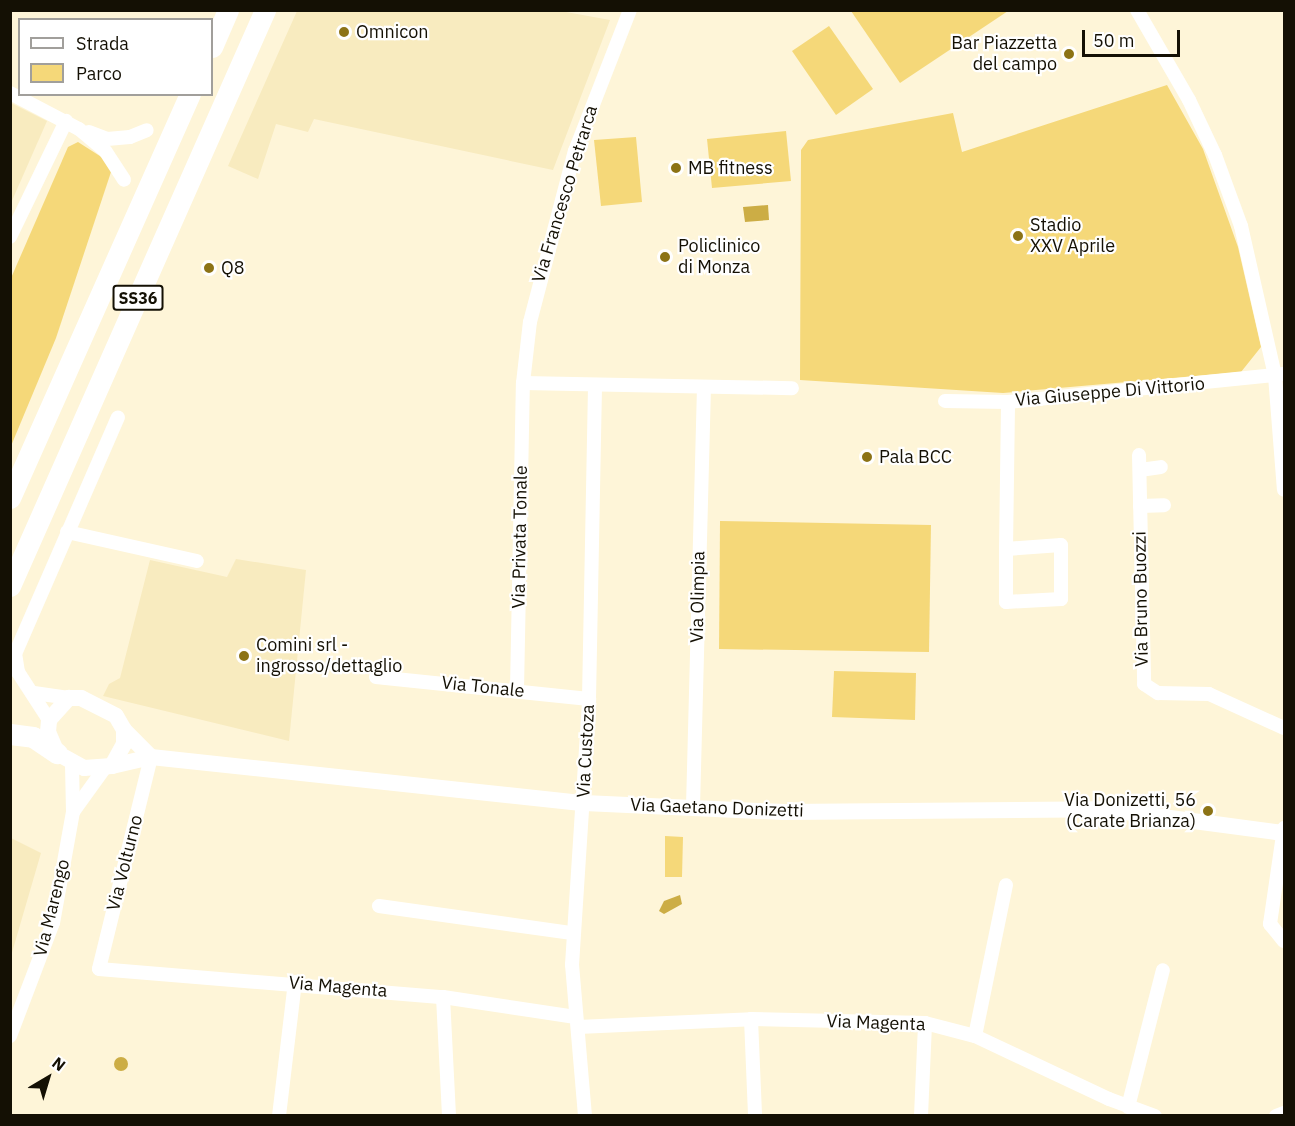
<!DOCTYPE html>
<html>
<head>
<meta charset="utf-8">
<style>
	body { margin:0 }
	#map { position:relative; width:1295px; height:1126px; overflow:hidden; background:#fef5d8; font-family:"IBM Plex Sans",sans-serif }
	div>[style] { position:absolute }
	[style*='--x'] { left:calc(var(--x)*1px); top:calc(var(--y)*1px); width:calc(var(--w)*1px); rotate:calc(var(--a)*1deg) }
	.built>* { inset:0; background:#f8ebbf }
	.green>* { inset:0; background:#f5d879 }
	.water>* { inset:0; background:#ccad45 }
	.round { border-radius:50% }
	.minor>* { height:14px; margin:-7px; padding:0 7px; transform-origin:7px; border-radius:7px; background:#fff }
	.tertiary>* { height:16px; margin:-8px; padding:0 8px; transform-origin:8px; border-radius:8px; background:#fff }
	.trunk>* { height:21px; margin:-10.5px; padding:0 10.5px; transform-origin:10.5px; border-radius:10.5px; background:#fff }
	.dots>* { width:16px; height:16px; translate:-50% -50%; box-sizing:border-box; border:3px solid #fff; border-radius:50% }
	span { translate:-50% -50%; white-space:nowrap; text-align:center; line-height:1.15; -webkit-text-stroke:4.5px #fff; paint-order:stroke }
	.shield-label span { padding:2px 4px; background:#fff; border:2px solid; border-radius:4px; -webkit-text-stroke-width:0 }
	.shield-label { font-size:16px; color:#141004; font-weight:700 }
	.poi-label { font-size:18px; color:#141004 }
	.left { translate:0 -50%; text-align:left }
	.right { translate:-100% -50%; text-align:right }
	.street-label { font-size:18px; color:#141004 }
	.frame { position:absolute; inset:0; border:12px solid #141004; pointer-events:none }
	.legend { position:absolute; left:18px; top:18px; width:195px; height:78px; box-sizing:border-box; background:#fff; border:2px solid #a19f9b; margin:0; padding:8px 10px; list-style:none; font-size:18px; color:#141004 }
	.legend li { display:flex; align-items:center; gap:12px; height:30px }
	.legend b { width:30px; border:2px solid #a19f9b }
	.north { position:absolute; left:18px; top:1048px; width:60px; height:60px; -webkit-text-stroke:4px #fff; paint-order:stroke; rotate:38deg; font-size:16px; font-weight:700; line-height:24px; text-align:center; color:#141004 }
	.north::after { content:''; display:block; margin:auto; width:21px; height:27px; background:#141004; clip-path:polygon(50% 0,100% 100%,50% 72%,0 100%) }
	.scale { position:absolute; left:1082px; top:30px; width:98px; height:27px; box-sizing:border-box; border:3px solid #141004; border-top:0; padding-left:8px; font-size:18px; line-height:21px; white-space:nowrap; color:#141004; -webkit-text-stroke:4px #fff; paint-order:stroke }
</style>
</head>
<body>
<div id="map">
	<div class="built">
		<div style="clip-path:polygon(555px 10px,610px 20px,553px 170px,314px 119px,308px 132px,276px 124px,258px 179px,228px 166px,297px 11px)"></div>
		<div style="clip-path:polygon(11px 103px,47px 121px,11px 203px)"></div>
		<div style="clip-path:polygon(236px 559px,306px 570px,289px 741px,103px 696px,109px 684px,120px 678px,150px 560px,227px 577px)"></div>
		<div style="clip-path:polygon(11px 838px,41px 853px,11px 956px)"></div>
	</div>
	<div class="green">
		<div style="clip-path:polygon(851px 11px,1008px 11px,900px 83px)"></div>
		<div style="clip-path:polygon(829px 26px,873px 89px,836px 115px,792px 51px)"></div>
		<div style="clip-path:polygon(1167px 85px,1203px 149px,1238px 247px,1261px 347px,1241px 372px,1003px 393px,800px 380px,801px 150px,808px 140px,953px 113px,962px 152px)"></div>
		<div style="clip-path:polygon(786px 131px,791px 181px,712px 188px,707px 139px)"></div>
		<div style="clip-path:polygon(636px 137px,642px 202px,601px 206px,594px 140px)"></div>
		<div style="clip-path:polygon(78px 142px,103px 158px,112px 169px,56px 338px,11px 446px,11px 278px,68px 147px)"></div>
		<div style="clip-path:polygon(720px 521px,931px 525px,929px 652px,719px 649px)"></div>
		<div style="clip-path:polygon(834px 671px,916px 673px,915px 720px,832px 717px)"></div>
		<div style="clip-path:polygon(665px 836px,683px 837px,682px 877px,665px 877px)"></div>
	</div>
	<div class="water">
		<div style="clip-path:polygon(768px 205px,769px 220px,745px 222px,743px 207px)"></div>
		<div style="clip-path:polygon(680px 895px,682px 904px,664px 914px,659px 911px,664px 901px)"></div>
		<div class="round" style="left:114px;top:1057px;width:14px;height:14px"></div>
	</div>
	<div class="minor">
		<div style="--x:1137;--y:10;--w:104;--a:60"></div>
		<div style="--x:1189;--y:100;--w:61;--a:64.7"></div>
		<div style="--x:1215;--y:155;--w:76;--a:69.9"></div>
		<div style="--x:1241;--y:226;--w:154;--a:77.2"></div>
		<div style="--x:1275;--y:376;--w:114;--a:85.5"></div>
		<div style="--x:10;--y:93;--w:78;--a:27.6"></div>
		<div style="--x:79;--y:129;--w:35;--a:40"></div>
		<div style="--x:106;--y:152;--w:33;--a:57"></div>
		<div style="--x:89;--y:132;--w:19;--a:21"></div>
		<div style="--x:107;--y:139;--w:23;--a:-5"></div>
		<div style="--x:130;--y:137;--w:18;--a:-22"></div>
		<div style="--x:10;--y:237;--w:129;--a:-64.2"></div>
		<div style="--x:523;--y:383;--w:269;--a:1.1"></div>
		<div style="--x:945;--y:401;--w:63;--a:0.9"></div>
		<div style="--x:1008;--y:402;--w:277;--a:-5.8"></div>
		<div style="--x:1139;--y:455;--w:229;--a:88.7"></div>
		<div style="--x:1144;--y:684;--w:17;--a:33"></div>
		<div style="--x:1158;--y:693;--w:51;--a:1.1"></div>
		<div style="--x:1209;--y:694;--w:82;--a:24.4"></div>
		<div style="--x:1140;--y:470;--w:21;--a:-8"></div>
		<div style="--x:1140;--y:506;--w:24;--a:-2"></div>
		<div style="--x:67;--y:532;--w:133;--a:12.6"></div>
		<div style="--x:1006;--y:549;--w:55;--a:-4.2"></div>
		<div style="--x:1061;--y:545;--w:54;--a:90"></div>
		<div style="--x:1061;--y:599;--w:55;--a:176.9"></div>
		<div style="--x:1006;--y:602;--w:53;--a:-90"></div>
		<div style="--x:1006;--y:549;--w:147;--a:-89.2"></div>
		<div style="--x:376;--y:677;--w:214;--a:5.9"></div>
		<div style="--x:517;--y:690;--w:307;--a:-88.9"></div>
		<div style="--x:523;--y:383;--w:61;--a:-83.5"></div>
		<div style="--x:530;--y:322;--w:177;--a:-75.3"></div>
		<div style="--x:575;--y:151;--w:151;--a:-68.7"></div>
		<div style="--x:34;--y:693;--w:35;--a:8"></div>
		<div style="--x:49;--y:720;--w:57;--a:-122.9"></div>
		<div style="--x:18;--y:672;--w:18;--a:-99"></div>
		<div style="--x:15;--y:654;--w:258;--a:-66.5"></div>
		<div style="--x:151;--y:757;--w:218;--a:103.8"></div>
		<div style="--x:99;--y:969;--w:345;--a:4.7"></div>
		<div style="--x:443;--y:997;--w:134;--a:8.6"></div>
		<div style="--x:693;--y:807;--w:420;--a:-88.5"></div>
		<div style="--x:73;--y:812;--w:53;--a:-54.2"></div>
		<div style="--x:1284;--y:828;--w:97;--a:98.3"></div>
		<div style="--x:1270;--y:924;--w:22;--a:51"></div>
		<div style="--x:379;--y:906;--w:195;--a:8"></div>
		<div style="--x:443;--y:997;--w:119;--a:87.1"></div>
		<div style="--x:751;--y:1019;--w:97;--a:87.6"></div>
		<div style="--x:578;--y:1027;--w:173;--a:-2.6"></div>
		<div style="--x:751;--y:1019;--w:174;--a:1.3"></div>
		<div style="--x:925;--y:1023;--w:52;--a:14.6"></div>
		<div style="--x:975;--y:1036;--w:148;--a:25.2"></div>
		<div style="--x:1109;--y:1099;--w:49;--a:20.3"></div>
		<div style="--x:10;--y:1036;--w:121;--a:-69.2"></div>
		<div style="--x:53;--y:923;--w:113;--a:-79.8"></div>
		<div style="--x:73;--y:812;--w:48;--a:-91.2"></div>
		<div style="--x:975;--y:1036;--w:154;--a:-78.4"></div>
		<div style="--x:1128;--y:1107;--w:141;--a:-75.7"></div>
		<div style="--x:279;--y:1116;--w:135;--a:-83.2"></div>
		<div style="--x:585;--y:1116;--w:152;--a:-94.9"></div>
		<div style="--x:572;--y:965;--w:267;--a:-86.3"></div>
		<div style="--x:589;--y:699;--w:314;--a:-88.9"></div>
		<div style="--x:921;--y:1116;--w:93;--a:-87.5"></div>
		<div style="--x:1276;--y:1116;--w:9;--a:-21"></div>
	</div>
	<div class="tertiary">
		<div style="--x:69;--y:698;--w:12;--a:0"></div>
		<div style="--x:81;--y:698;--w:39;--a:27"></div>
		<div style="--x:116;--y:716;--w:16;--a:60"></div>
		<div style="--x:124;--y:730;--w:14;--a:90"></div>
		<div style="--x:124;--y:744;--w:25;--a:119"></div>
		<div style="--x:112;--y:766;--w:28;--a:176"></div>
		<div style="--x:84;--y:768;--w:31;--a:-151"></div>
		<div style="--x:57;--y:753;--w:23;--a:-113"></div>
		<div style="--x:48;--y:732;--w:12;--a:-85"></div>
		<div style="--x:49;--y:720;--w:30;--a:-48"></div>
		<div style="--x:124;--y:730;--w:38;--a:45"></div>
		<div style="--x:112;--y:766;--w:40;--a:-13"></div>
		<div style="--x:151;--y:757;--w:435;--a:6.1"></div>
		<div style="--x:584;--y:803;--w:200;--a:2.6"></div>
		<div style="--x:784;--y:812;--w:319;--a:-0.5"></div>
		<div style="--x:1103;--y:809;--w:183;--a:7.6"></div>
	</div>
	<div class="trunk">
		<div style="--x:212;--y:47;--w:40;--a:-66.6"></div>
		<div style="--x:10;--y:498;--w:442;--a:-66"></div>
		<div style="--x:10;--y:586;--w:630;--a:-66.12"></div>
		<div style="--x:10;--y:734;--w:23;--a:7"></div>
		<div style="--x:33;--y:737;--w:29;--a:34"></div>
	</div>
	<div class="dots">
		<div style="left:344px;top:32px;background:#8c7316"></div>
		<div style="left:1069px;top:54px;background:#8c7316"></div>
		<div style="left:676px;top:168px;background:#8c7316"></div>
		<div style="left:1018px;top:236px;background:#8c7316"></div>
		<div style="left:665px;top:257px;background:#8c7316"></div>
		<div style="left:209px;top:268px;background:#8c7316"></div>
		<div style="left:867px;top:457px;background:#8c7316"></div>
		<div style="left:244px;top:656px;background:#8c7316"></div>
		<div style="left:1208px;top:811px;background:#8c7316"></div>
	</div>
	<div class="shield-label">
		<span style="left:138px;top:298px">SS36</span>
	</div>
	<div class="poi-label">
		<span class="left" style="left:356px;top:32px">Omnicon</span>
		<span class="right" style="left:1057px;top:54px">Bar Piazzetta<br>del campo</span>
		<span class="left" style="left:688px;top:168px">MB fitness</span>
		<span class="left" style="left:1030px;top:236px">Stadio<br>XXV Aprile</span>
		<span class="left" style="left:678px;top:257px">Policlinico<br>di Monza</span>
		<span class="left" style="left:221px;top:268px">Q8</span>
		<span class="left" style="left:879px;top:457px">Pala BCC</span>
		<span class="left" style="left:256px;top:656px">Comini srl -<br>ingrosso/dettaglio</span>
		<span class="right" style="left:1196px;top:811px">Via Donizetti, 56<br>(Carate Brianza)</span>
	</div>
	<div class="street-label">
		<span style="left:565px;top:194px;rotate:-73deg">Via Francesco Petrarca</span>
		<span style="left:1110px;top:392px;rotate:-5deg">Via Giuseppe Di Vittorio</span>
		<span style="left:520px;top:537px;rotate:-89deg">Via Privata Tonale</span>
		<span style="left:698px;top:597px;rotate:-89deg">Via Olimpia</span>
		<span style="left:1141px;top:599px;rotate:-91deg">Via Bruno Buozzi</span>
		<span style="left:483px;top:687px;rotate:6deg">Via Tonale</span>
		<span style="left:586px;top:751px;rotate:-87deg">Via Custoza</span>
		<span style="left:717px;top:808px;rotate:2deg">Via Gaetano Donizetti</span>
		<span style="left:125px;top:863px;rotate:-76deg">Via Volturno</span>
		<span style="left:52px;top:908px;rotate:-76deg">Via Marengo</span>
		<span style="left:338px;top:987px;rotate:5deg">Via Magenta</span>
		<span style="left:876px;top:1023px;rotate:2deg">Via Magenta</span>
	</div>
	<div class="frame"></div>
	<ul class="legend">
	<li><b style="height:8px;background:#fff"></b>Strada</li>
	<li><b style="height:16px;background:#f5d879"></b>Parco</li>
	</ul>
	<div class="north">N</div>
	<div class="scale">50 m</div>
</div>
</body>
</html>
